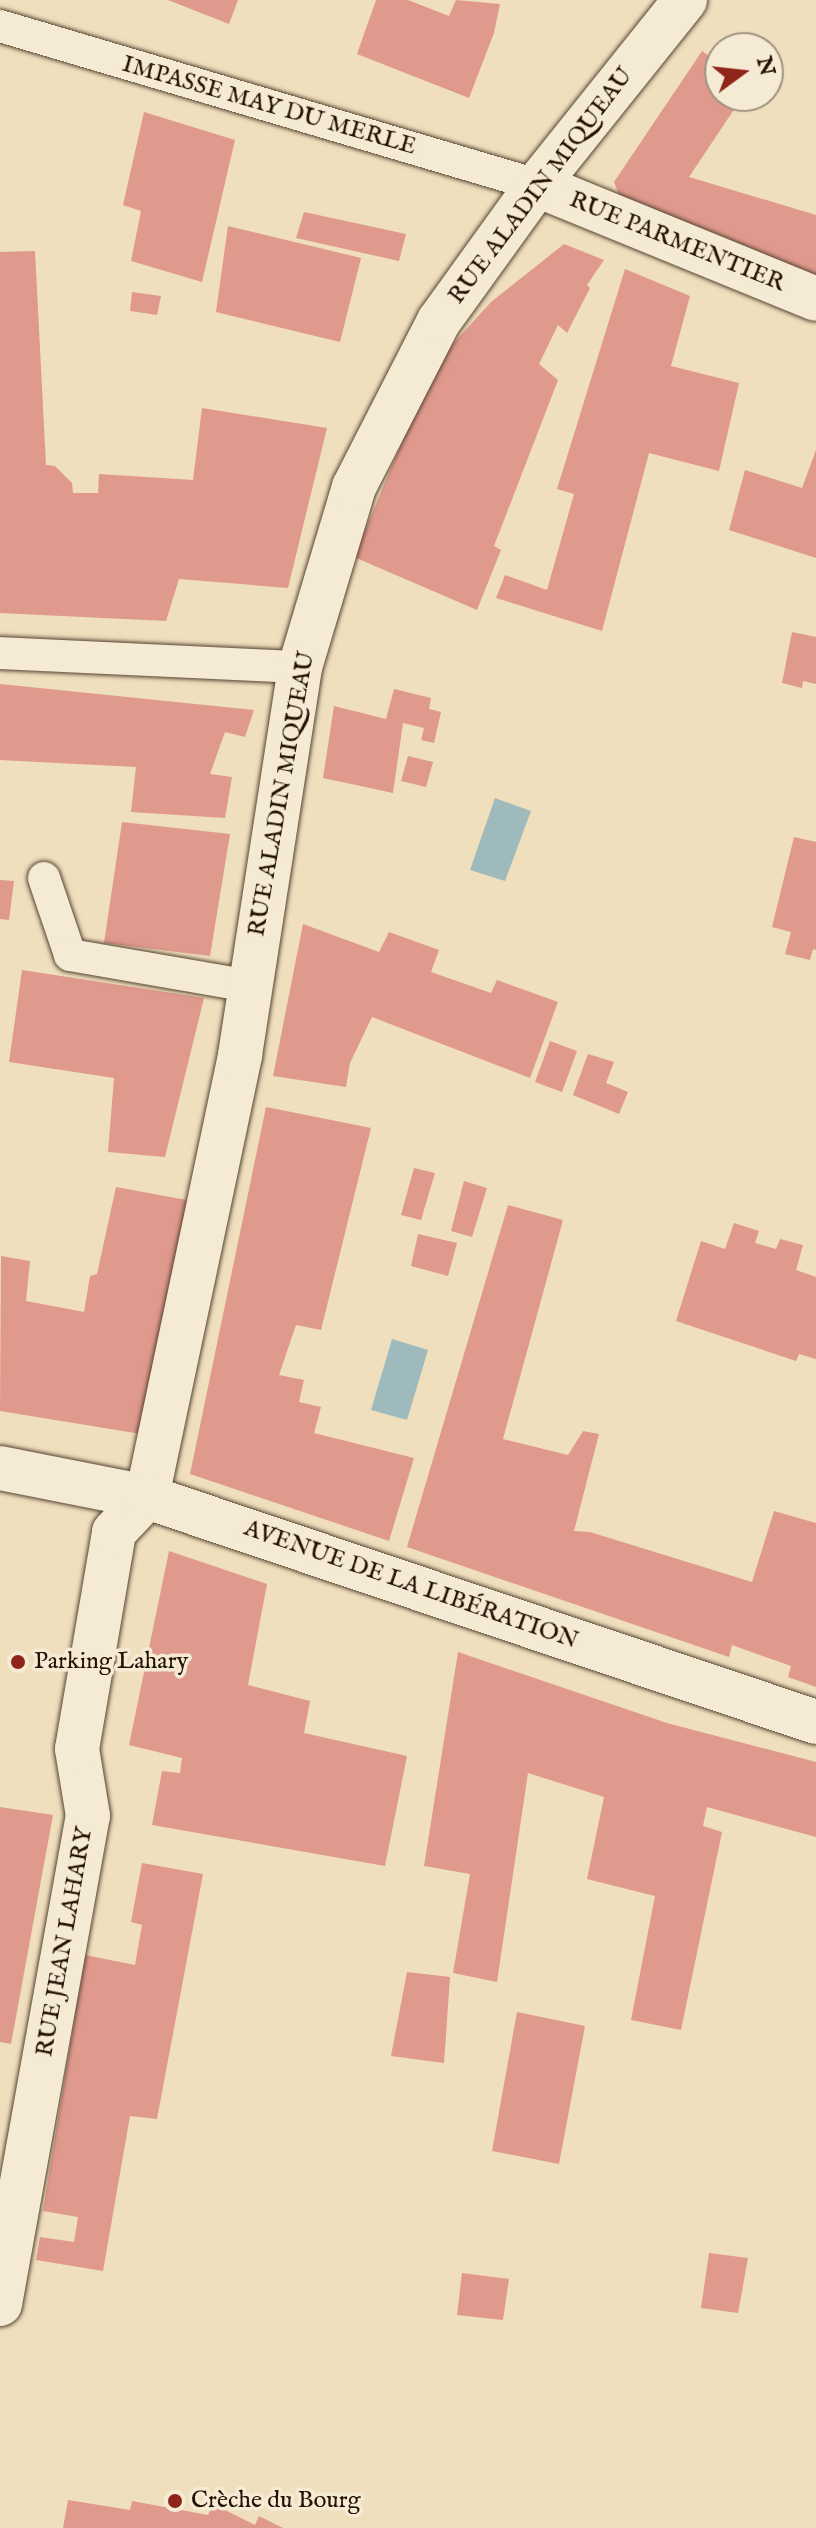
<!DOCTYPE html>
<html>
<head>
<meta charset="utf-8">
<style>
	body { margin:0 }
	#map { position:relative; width:816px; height:2528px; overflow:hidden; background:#efdfbd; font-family:"IM FELL English",serif }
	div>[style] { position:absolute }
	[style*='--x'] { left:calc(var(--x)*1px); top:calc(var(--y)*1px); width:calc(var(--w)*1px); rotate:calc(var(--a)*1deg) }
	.water>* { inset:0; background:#9fbabc }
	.building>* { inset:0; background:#e0998d }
	.roads { filter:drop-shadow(0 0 2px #564432) drop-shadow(0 0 2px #564432) }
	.lane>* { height:32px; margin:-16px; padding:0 16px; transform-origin:16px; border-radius:16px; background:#f5ead4 }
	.street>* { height:44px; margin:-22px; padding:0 22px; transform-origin:22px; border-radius:22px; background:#f5ead4 }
	.secondary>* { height:44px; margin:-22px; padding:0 22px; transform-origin:22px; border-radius:22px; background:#f5ead4 }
	.dots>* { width:22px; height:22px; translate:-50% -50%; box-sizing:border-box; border:4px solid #f5ead4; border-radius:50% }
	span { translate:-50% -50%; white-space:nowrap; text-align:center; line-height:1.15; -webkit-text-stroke:7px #f5ead4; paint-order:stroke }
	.street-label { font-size:24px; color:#231104 }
	.poi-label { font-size:24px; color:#231104 }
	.left { translate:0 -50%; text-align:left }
	.north { position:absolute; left:704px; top:32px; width:80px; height:80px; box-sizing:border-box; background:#f5ead4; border:2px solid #a19381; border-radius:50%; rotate:75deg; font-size:22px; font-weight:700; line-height:32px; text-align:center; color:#231104 }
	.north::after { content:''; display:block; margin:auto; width:28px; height:36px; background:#8f2418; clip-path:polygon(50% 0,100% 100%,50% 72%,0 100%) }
</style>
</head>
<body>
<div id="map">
	<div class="water">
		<div style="clip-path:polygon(495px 798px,531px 811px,505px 881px,470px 870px)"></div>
		<div style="clip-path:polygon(392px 1339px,428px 1350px,407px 1420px,371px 1410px)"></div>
	</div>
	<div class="building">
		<div style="clip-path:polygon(168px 0,238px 0,229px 24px)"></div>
		<div style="clip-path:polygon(376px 0,408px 0,449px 16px,456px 0,500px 4px,494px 33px,469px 98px,357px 54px)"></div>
		<div style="clip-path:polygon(702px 51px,720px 63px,720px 96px,743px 96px,689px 177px,816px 215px,816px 280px,624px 209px,614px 182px)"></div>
		<div style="clip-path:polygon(144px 112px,235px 140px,202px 282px,131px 261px,141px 211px,123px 205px)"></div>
		<div style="clip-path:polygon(304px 212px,406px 234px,399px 261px,296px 238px)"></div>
		<div style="clip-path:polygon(228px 226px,361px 258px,340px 342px,216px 312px)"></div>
		<div style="clip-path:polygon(564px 244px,604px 260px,587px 285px,590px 288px,567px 333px,558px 325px,539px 364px,558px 380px,494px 546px,501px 550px,477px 610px,354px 557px,424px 389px,450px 347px,491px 302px)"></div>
		<div style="clip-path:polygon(35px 251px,46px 465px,55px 466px,72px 483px,73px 493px,98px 493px,99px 474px,193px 480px,202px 408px,327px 428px,288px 588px,179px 579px,166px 621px,0 613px,0 252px)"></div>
		<div style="clip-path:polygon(625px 269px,690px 296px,671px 366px,739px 383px,719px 471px,649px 453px,602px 631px,496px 598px,505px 575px,547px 590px,574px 494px,557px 489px)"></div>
		<div style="clip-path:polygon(132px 292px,161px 296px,157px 315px,130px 311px)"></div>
		<div style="clip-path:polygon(816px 450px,816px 558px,729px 530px,745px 470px,802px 488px)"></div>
		<div style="clip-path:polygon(792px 632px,816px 637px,816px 684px,803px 681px,802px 688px,782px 683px)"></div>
		<div style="clip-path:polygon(0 684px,254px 710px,245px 737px,225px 732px,210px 774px,232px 777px,225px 818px,131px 812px,136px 767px,0 760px)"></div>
		<div style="clip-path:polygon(394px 689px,431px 698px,429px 709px,441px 712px,434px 743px,421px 740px,424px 728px,403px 723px,393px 793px,323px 778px,334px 706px,386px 719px)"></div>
		<div style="clip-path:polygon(408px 756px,433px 762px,426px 787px,401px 781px)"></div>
		<div style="clip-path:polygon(122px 822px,230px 834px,210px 956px,104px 943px)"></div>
		<div style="clip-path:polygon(794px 837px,816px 842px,816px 950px,813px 949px,810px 960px,785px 954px,791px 932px,772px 927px)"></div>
		<div style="clip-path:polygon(0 880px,14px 881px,9px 920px,0 919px)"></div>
		<div style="clip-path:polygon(303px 924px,379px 952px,389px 932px,439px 950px,431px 972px,491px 993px,497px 980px,558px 1002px,530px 1078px,372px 1017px,350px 1063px,346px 1087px,273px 1076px)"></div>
		<div style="clip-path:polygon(22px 970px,204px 998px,165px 1157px,108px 1152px,114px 1078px,9px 1062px)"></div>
		<div style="clip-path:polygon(550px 1041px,577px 1051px,562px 1092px,535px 1082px)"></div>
		<div style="clip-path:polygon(588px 1054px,614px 1062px,606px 1083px,628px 1092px,619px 1114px,573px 1095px)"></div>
		<div style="clip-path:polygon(266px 1107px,371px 1128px,321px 1330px,296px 1325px,279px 1375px,304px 1380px,299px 1402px,321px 1407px,314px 1433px,414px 1458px,389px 1541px,190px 1474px)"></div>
		<div style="clip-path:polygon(414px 1168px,435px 1173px,421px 1220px,401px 1215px)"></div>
		<div style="clip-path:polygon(464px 1181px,487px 1188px,472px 1237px,451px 1231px)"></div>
		<div style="clip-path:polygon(116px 1187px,192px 1201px,141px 1434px,0 1411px,1px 1256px,30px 1261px,26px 1301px,84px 1312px,90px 1276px,97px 1274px)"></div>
		<div style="clip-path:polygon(508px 1205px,563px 1220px,503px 1439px,568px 1455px,583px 1431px,599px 1434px,574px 1531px,590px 1532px,752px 1582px,774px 1511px,816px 1523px,816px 1687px,788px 1677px,791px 1666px,732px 1645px,729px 1657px,407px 1547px)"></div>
		<div style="clip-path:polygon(734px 1223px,759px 1231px,755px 1243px,776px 1249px,780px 1239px,803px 1245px,796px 1270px,816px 1277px,816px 1359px,799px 1354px,796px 1361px,676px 1321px,701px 1241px,725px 1249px)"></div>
		<div style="clip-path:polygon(418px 1234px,457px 1243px,448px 1276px,411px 1266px)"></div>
		<div style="clip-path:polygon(169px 1551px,267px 1584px,248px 1685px,310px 1701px,304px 1733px,407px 1756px,385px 1866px,152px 1825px,162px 1771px,180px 1773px,182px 1758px,129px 1745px)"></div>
		<div style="clip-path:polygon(458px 1652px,667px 1723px,816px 1762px,816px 1837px,707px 1807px,703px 1826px,722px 1832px,681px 2030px,631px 2020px,655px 1896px,587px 1879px,604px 1797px,528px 1773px,497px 1982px,453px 1973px,470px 1874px,424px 1866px)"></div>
		<div style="clip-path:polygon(0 1807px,53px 1815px,11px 2044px,0 2042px)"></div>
		<div style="clip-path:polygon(142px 1863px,203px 1874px,157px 2119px,130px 2116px,103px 2271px,36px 2260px,40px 2237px,74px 2242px,78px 2217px,43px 2211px,85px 1955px,135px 1965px,142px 1925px,131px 1922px)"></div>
		<div style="clip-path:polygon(407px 1972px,450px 1977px,444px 2063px,391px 2056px)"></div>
		<div style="clip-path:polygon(517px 2012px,585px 2026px,559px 2164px,492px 2151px)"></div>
		<div style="clip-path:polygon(709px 2253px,748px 2258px,738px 2313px,701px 2308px)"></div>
		<div style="clip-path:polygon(462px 2273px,509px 2279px,503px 2320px,457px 2315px)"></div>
		<div style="clip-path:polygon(68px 2500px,130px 2510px,132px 2501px,208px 2515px,213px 2504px,255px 2525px,259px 2516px,283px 2528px,63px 2528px)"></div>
	</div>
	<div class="roads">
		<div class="lane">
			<div style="--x:0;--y:26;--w:560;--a:16.49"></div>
			<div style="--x:0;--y:653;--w:300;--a:2.7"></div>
			<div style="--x:44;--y:878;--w:81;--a:71.3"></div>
			<div style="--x:70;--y:955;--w:183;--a:9.8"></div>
		</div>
		<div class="street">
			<div style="--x:537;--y:185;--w:301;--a:22.2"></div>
			<div style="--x:0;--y:2304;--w:496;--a:-79.8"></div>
			<div style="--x:88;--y:1816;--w:68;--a:-99.3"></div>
			<div style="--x:77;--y:1749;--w:220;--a:-80.3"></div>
			<div style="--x:114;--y:1532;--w:48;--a:-46.7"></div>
			<div style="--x:147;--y:1497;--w:452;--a:-78.1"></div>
			<div style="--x:240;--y:1055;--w:393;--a:-81.2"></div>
			<div style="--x:300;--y:667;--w:188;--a:-73.3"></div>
			<div style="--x:354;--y:487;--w:186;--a:-62.9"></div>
			<div style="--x:439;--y:321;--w:168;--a:-54.2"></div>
			<div style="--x:537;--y:185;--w:237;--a:-51.3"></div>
		</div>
		<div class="secondary">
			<div style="--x:0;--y:1468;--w:150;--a:11.2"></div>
			<div style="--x:147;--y:1497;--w:706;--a:18.59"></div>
		</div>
	</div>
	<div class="dots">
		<div style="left:18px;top:1662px;background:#8f2418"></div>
		<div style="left:175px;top:2501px;background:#8f2418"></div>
	</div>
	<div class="street-label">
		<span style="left:269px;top:106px;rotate:16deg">IMPASSE MAY DU MERLE</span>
		<span style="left:541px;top:186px;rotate:-53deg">RUE ALADIN MIQUEAU</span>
		<span style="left:677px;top:242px;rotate:22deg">RUE PARMENTIER</span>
		<span style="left:282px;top:794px;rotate:-80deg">RUE ALADIN MIQUEAU</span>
		<span style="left:411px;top:1585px;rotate:19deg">AVENUE DE LA LIBÉRATION</span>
		<span style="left:65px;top:1942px;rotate:-80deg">RUE JEAN LAHARY</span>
	</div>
	<div class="poi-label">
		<span class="left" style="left:34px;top:1662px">Parking Lahary</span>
		<span class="left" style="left:191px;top:2501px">Crèche du Bourg</span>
	</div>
	<div class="north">N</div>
</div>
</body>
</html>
